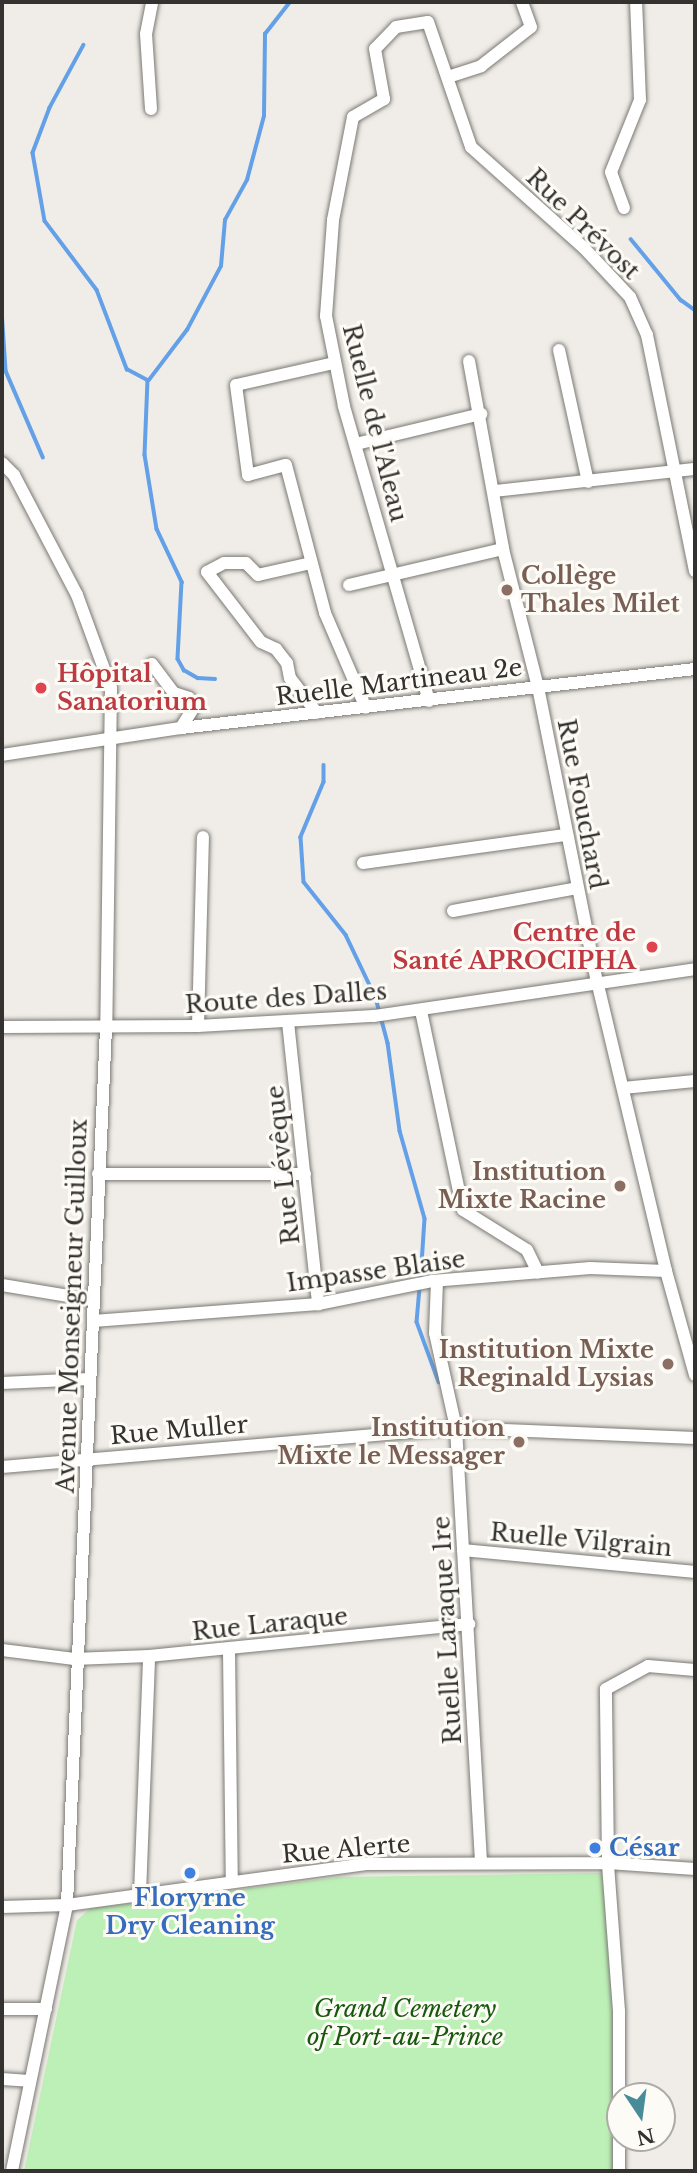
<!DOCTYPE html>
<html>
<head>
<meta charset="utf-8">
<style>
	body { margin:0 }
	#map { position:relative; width:697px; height:2173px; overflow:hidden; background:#f0ede8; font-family:"Libre Baskerville",serif }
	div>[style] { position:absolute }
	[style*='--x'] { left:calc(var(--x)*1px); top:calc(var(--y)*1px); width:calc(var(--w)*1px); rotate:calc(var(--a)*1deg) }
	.green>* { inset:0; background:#bdf0b6 }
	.stream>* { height:3.5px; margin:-1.75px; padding:0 1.75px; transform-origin:1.75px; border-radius:1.75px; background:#63a0e7 }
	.roads { filter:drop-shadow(0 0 2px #7b7974) drop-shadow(0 0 2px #7b7974) }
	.minor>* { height:12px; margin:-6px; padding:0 6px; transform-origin:6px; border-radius:6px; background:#fff }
	.dots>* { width:19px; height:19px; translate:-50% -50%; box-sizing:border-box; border:4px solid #fdfbf5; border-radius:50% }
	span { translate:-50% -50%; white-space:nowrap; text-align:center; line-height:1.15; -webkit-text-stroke:6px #fdfbf5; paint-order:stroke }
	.street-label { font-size:24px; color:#333230 }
	.education-label { font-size:24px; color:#785e54; font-weight:700 }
	.left { translate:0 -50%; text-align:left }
	.right { translate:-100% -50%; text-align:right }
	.health-label { font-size:24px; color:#be3a42; font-weight:700 }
	.shop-label { font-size:24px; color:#366cbe; font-weight:700 }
	.park-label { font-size:24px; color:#17580e; font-style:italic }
	.frame { position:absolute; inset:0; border:4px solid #333230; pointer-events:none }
	.north { position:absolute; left:606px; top:2082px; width:70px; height:70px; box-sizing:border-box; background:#fdfbf5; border:2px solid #acaba6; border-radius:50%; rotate:167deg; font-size:19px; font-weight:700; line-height:28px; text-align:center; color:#333230 }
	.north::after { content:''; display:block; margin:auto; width:24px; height:32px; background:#478c98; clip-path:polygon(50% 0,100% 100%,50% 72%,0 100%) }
</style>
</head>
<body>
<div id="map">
	<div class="green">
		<div style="clip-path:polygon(603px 1873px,614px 1990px,615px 2171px,24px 2171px,77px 1920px,91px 1908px,339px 1877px)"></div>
	</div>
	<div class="stream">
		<div style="--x:84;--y:45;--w:72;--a:118.4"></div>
		<div style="--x:50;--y:108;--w:48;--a:110.7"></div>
		<div style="--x:33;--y:153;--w:69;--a:80"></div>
		<div style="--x:45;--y:221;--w:86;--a:53"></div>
		<div style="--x:97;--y:290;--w:85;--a:69.2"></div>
		<div style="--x:127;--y:369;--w:24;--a:28"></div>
		<div style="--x:148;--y:380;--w:75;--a:92.3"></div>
		<div style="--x:145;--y:455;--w:75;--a:80.8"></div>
		<div style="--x:157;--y:529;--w:59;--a:64.7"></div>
		<div style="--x:182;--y:582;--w:77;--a:93"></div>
		<div style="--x:178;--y:659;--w:13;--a:61"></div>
		<div style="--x:184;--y:670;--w:16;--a:30"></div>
		<div style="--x:198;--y:678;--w:17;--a:3"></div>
		<div style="--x:631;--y:239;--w:79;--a:50.7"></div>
		<div style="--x:681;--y:300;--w:17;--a:36"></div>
		<div style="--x:2;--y:310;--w:61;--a:86.2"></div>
		<div style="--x:6;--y:371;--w:94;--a:66.7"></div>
		<div style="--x:149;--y:380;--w:63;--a:-52.8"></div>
		<div style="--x:187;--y:330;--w:72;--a:-62"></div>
		<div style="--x:221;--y:266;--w:46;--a:-85"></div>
		<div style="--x:225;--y:220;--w:46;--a:-61.2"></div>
		<div style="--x:247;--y:180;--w:66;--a:-75.1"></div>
		<div style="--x:264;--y:116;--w:82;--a:-89.3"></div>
		<div style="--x:265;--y:34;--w:41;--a:-52"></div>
		<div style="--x:324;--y:765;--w:17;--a:90"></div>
		<div style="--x:324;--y:782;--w:60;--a:112.7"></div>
		<div style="--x:301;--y:837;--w:45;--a:86.2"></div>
		<div style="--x:304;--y:882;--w:68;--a:51.6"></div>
		<div style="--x:346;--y:935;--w:70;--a:64.5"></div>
		<div style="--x:376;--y:998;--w:47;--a:75.1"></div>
		<div style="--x:388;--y:1043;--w:89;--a:82.2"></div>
		<div style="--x:400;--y:1131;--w:91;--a:74.1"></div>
		<div style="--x:425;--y:1219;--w:61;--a:93.8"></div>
		<div style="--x:420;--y:1288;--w:34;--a:95"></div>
		<div style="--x:417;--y:1322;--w:64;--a:69.9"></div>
	</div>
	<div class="roads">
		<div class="minor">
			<div style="--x:448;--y:77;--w:35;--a:-18"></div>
			<div style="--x:481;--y:66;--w:63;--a:-38"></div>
			<div style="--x:531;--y:27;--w:27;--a:-110"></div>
			<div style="--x:151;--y:109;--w:75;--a:-93.8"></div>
			<div style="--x:146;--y:34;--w:33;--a:-79"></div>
			<div style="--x:624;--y:208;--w:38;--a:-110"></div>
			<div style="--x:611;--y:172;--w:78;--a:-68.1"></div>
			<div style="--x:640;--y:100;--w:98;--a:-92.3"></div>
			<div style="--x:559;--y:350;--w:135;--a:77.6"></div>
			<div style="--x:469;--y:361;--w:191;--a:79.7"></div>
			<div style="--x:503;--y:549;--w:142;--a:75.8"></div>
			<div style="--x:538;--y:687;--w:300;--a:78.7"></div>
			<div style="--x:597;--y:981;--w:298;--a:76.6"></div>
			<div style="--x:666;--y:1271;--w:108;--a:74.4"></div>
			<div style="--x:334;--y:363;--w:100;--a:167.3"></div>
			<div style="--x:236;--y:385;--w:91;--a:82.4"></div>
			<div style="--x:248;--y:475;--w:39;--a:-15"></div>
			<div style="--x:286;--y:465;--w:153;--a:75.2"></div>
			<div style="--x:325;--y:613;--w:103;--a:66.7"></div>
			<div style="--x:356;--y:444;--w:129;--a:-13.5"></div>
			<div style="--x:2;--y:463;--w:17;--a:45"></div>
			<div style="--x:14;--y:475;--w:136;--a:62.3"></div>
			<div style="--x:77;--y:595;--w:99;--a:69.9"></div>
			<div style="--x:111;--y:688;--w:340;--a:90.8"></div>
			<div style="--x:106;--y:1028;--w:878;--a:92.55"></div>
			<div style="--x:67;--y:1905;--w:272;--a:101.7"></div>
			<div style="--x:495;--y:491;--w:201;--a:-6.3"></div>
			<div style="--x:311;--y:563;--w:54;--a:167.2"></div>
			<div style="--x:258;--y:575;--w:17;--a:-135"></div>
			<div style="--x:246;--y:563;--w:22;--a:180"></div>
			<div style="--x:224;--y:563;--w:19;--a:152"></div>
			<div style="--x:207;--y:572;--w:88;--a:52.4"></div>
			<div style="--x:261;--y:642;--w:17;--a:25"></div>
			<div style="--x:276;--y:649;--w:18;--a:52"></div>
			<div style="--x:287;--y:663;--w:15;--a:79"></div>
			<div style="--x:290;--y:678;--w:44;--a:52.4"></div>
			<div style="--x:349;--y:585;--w:158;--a:-13.2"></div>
			<div style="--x:152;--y:664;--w:36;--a:53"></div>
			<div style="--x:174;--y:693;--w:16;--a:18"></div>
			<div style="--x:189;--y:698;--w:10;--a:61"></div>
			<div style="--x:194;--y:707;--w:25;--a:122"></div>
			<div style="--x:429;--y:701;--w:307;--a:-106.1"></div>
			<div style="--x:344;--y:406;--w:92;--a:-101.3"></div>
			<div style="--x:326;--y:316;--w:96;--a:-85.8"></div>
			<div style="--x:333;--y:220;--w:105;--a:-79"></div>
			<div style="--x:353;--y:117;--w:36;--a:-30"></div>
			<div style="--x:384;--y:99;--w:51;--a:-100.2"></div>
			<div style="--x:375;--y:49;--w:30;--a:-46"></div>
			<div style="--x:396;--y:27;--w:32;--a:-9"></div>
			<div style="--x:428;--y:22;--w:132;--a:71"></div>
			<div style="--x:471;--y:147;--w:152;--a:41.8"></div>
			<div style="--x:584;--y:248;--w:67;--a:46.8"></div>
			<div style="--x:630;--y:297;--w:42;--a:65.9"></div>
			<div style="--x:647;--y:335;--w:241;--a:78.5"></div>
			<div style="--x:2;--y:755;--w:181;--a:-8.6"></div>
			<div style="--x:181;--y:728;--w:517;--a:-6.55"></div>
			<div style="--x:363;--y:863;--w:204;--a:-7.9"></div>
			<div style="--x:453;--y:911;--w:126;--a:-10.5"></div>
			<div style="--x:421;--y:1011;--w:203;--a:78.1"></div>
			<div style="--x:463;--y:1210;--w:75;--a:32"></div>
			<div style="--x:527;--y:1250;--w:25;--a:64"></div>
			<div style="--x:288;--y:1022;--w:284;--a:83.9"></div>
			<div style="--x:198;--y:1026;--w:189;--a:-88.5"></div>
			<div style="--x:2;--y:1027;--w:196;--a:-0.3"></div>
			<div style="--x:198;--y:1026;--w:176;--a:-3.3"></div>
			<div style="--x:374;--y:1016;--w:324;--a:-8.3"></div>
			<div style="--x:623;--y:1088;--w:72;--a:-5.6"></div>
			<div style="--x:98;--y:1174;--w:207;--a:0"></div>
			<div style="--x:437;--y:1281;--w:52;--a:92.2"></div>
			<div style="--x:435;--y:1333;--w:97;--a:77.5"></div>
			<div style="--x:456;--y:1428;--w:435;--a:86.7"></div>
			<div style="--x:2;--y:1285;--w:92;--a:9.4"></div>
			<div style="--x:93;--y:1321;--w:226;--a:-4.3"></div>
			<div style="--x:318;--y:1304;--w:116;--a:-11.4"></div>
			<div style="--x:432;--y:1281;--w:159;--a:-4.7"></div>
			<div style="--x:590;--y:1268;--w:76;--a:2.3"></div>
			<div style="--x:2;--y:1383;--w:87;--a:-2.6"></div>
			<div style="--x:2;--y:1467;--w:456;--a:-4.9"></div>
			<div style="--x:456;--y:1428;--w:239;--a:2.4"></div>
			<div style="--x:463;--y:1550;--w:233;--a:5.4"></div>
			<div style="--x:2;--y:1650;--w:73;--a:7.1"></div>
			<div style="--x:74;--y:1659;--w:75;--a:-2.3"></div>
			<div style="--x:149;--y:1656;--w:322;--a:-5.7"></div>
			<div style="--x:229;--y:1651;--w:230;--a:89.3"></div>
			<div style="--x:140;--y:1894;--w:238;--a:-87.8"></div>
			<div style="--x:2;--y:1907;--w:65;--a:-1.8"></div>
			<div style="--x:67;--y:1905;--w:302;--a:-7.8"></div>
			<div style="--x:366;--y:1864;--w:242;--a:-0.2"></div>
			<div style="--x:608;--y:1863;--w:87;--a:3.9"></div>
			<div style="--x:2;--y:2009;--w:44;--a:0"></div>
			<div style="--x:2;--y:2079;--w:27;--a:4"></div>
			<div style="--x:619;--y:2171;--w:160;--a:-90"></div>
			<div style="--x:619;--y:2011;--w:148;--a:-94.3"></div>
			<div style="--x:608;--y:1863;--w:174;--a:-90.7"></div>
			<div style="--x:606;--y:1689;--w:48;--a:-28.7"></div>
			<div style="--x:648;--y:1666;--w:47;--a:4.9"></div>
		</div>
	</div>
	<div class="dots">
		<div style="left:507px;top:590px;background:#8d6e63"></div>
		<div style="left:41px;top:688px;background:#e0444e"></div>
		<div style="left:652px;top:947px;background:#e0444e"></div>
		<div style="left:620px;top:1186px;background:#8d6e63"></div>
		<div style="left:668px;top:1364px;background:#8d6e63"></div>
		<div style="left:519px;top:1442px;background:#8d6e63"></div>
		<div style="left:595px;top:1848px;background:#3f7fe0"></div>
		<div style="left:190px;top:1873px;background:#3f7fe0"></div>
	</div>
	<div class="street-label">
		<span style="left:583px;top:224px;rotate:44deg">Rue Prévost</span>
		<span style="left:375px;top:423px;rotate:76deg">Ruelle de l'Aleau</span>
		<span style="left:399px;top:682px;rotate:-7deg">Ruelle Martineau 2e</span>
		<span style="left:582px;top:804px;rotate:79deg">Rue Fouchard</span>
		<span style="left:286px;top:998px;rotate:-4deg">Route des Dalles</span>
		<span style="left:283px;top:1165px;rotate:-96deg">Rue Lévêque</span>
		<span style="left:376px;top:1271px;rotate:-8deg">Impasse Blaise</span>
		<span style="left:72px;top:1306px;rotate:-88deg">Avenue Monseigneur Guilloux</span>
		<span style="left:179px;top:1430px;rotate:-5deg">Rue Muller</span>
		<span style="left:581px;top:1540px;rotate:5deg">Ruelle Vilgrain</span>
		<span style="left:270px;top:1624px;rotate:-6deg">Rue Laraque</span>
		<span style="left:447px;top:1630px;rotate:-93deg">Ruelle Laraque 1re</span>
		<span style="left:346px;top:1849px;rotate:-5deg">Rue Alerte</span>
	</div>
	<div class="education-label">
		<span class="left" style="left:521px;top:590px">Collège<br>Thales Milet</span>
		<span class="right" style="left:606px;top:1186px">Institution<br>Mixte Racine</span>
		<span class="right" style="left:654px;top:1364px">Institution Mixte<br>Reginald Lysias</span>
		<span class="right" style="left:505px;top:1442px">Institution<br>Mixte le Messager</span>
	</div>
	<div class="health-label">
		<span class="left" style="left:57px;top:688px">Hôpital<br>Sanatorium</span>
		<span class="right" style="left:636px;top:947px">Centre de<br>Santé APROCIPHA</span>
	</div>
	<div class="shop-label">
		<span class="left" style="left:609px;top:1848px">César</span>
		<span style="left:190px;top:1912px">Floryrne<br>Dry Cleaning</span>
	</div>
	<div class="park-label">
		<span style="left:405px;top:2023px">Grand Cemetery<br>of Port-au-Prince</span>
	</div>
	<div class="frame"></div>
	<div class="north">N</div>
</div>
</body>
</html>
